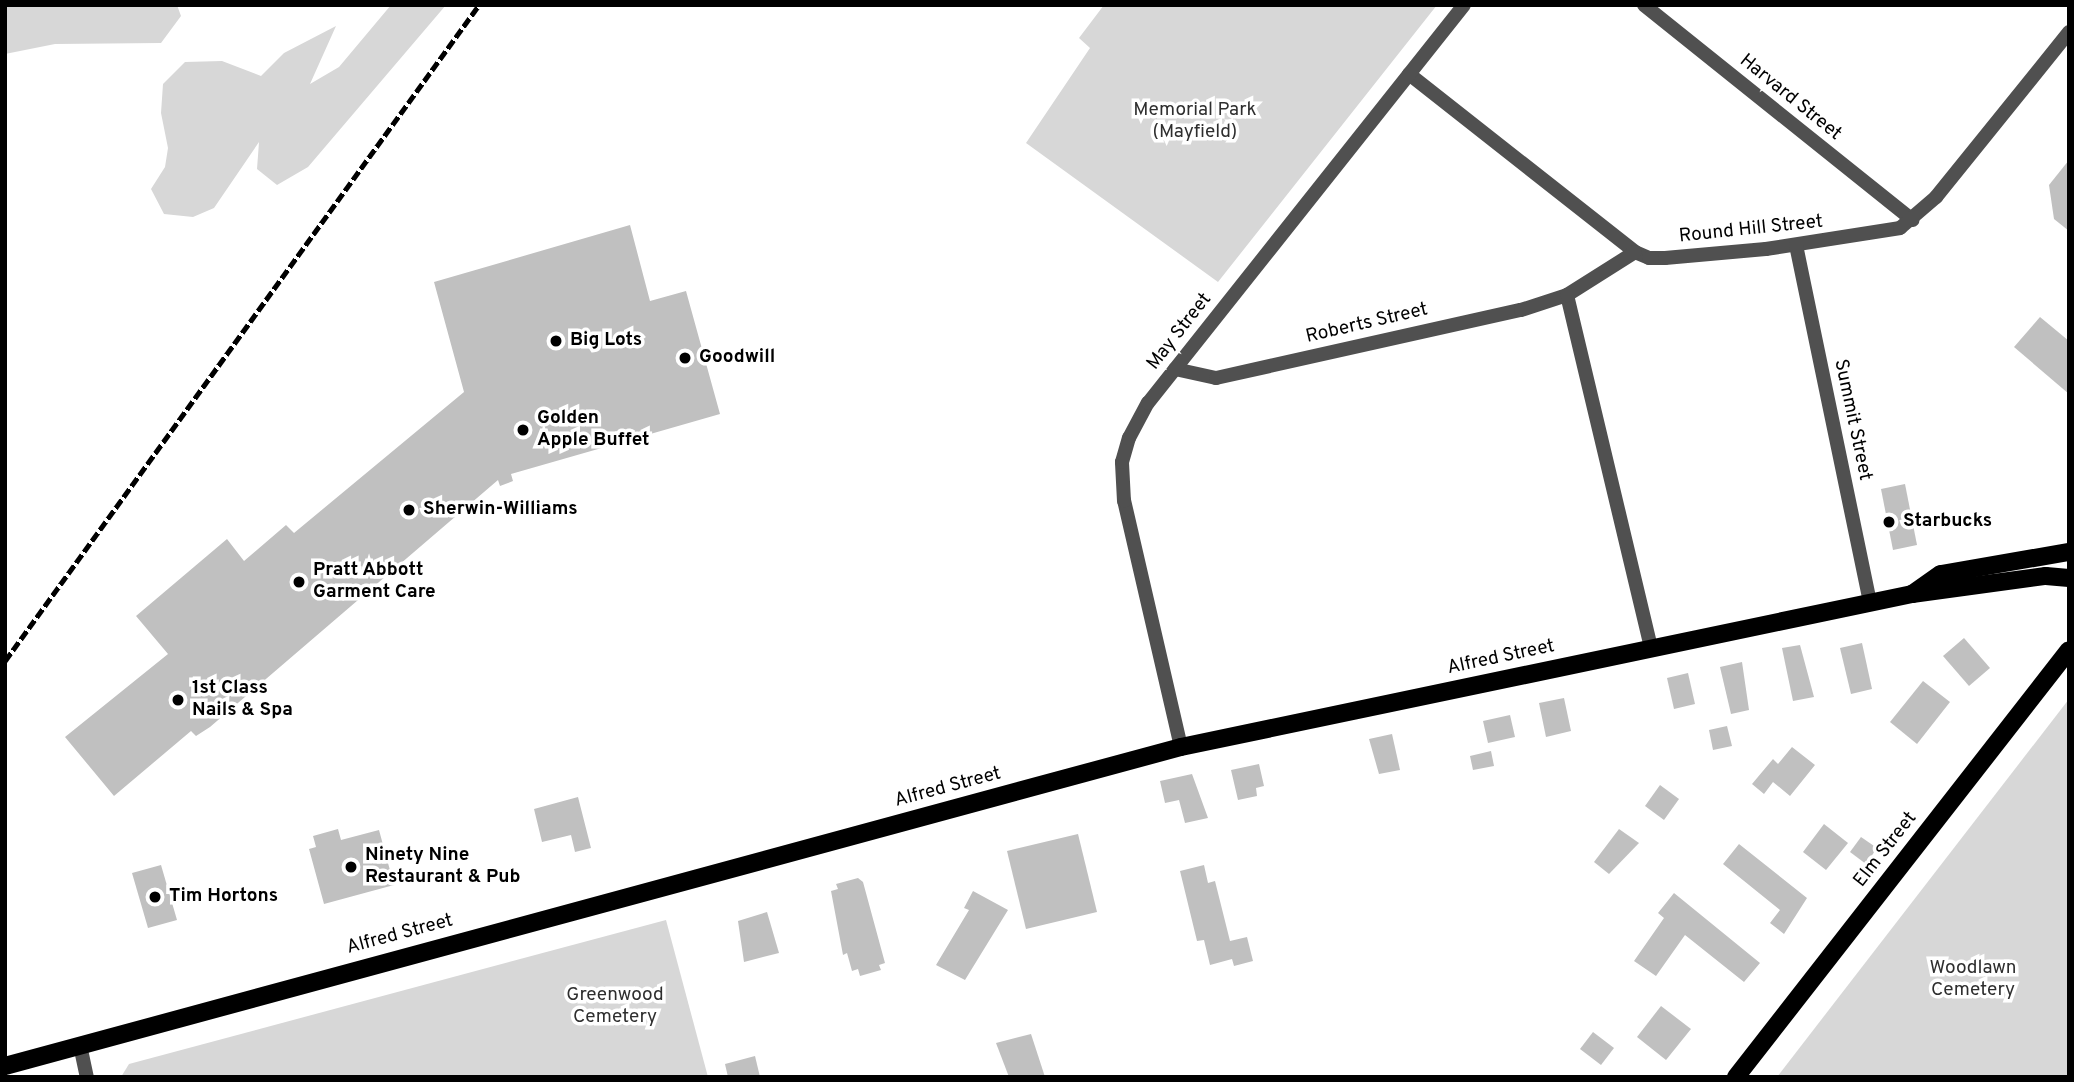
<!DOCTYPE html>
<html>
<head>
<meta charset="utf-8">
<style>
	body { margin:0 }
	#map { position:relative; width:2074px; height:1082px; overflow:hidden; background:#fff; font-family:Overpass,sans-serif }
	div>[style] { position:absolute }
	[style*='--x'] { left:calc(var(--x)*1px); top:calc(var(--y)*1px); width:calc(var(--w)*1px); rotate:calc(var(--a)*1deg) }
	.green>* { inset:0; background:#d7d7d7 }
	.building>* { inset:0; background:#c0c0c0 }
	.street>* { height:14px; margin:-7px; padding:0 7px; transform-origin:7px; border-radius:7px; background:#505050 }
	.primary>* { height:18px; margin:-9px; padding:0 9px; transform-origin:9px; border-radius:9px; background:#000 }
	.rail>* { height:5px; margin-top:-2.5px; transform-origin:0; background:repeating-linear-gradient(90deg,#000 0 10px,transparent 0 13.5px) }
	.dots>* { width:19px; height:19px; translate:-50% -50%; box-sizing:border-box; border:4px solid #fff; border-radius:50% }
	span { translate:-50% -50%; white-space:nowrap; text-align:center; line-height:1.15; -webkit-text-stroke:7px #fff; paint-order:stroke }
	.street-label { font-size:19px; color:#000 }
	.park-label { font-size:19px; color:#2e2e2e }
	.poi-label { font-size:19px; color:#000; font-weight:700 }
	.left { translate:0 -50%; text-align:left }
	.frame { position:absolute; inset:0; border:7px solid #000; pointer-events:none }
</style>
</head>
<body>
<div id="map">
	<div class="green">
		<div style="clip-path:polygon(5px 5px,177px 5px,181px 16px,161px 43px,55px 44px,5px 54px)"></div>
		<div style="clip-path:polygon(391px 5px,446px 5px,308px 167px,277px 185px,257px 169px,259px 142px,214px 208px,193px 217px,164px 214px,151px 189px,165px 167px,168px 148px,161px 113px,163px 84px,185px 62px,222px 61px,261px 76px,284px 53px,336px 26px,310px 84px,339px 67px)"></div>
		<div style="clip-path:polygon(1104px 5px,1437px 5px,1218px 282px,1026px 143px,1090px 48px,1079px 38px)"></div>
		<div style="clip-path:polygon(2069px 699px,2069px 1077px,1777px 1077px)"></div>
		<div style="clip-path:polygon(666px 920px,708px 1077px,121px 1077px,129px 1064px)"></div>
	</div>
	<div class="building">
		<div style="clip-path:polygon(2069px 160px,2069px 231px,2054px 219px,2049px 185px)"></div>
		<div style="clip-path:polygon(630px 225px,650px 301px,686px 291px,720px 414px,511px 474px,513px 481px,500px 486px,498px 480px,210px 727px,196px 736px,191px 731px,114px 796px,65px 737px,168px 654px,136px 616px,227px 539px,244px 561px,286px 525px,294px 533px,464px 392px,434px 282px)"></div>
		<div style="clip-path:polygon(2040px 317px,2069px 341px,2069px 394px,2014px 347px)"></div>
		<div style="clip-path:polygon(1905px 484px,1917px 545px,1893px 550px,1881px 489px)"></div>
		<div style="clip-path:polygon(1964px 638px,1990px 668px,1969px 686px,1943px 656px)"></div>
		<div style="clip-path:polygon(1862px 643px,1872px 689px,1851px 694px,1840px 648px)"></div>
		<div style="clip-path:polygon(1800px 645px,1814px 697px,1793px 701px,1782px 648px)"></div>
		<div style="clip-path:polygon(1742px 662px,1749px 710px,1731px 714px,1720px 667px)"></div>
		<div style="clip-path:polygon(1688px 673px,1695px 704px,1674px 709px,1667px 678px)"></div>
		<div style="clip-path:polygon(1923px 681px,1950px 702px,1917px 744px,1890px 722px)"></div>
		<div style="clip-path:polygon(1564px 698px,1571px 731px,1546px 737px,1539px 703px)"></div>
		<div style="clip-path:polygon(1510px 715px,1515px 737px,1488px 743px,1483px 721px)"></div>
		<div style="clip-path:polygon(1727px 726px,1732px 746px,1713px 750px,1709px 730px)"></div>
		<div style="clip-path:polygon(1392px 734px,1400px 770px,1379px 774px,1369px 739px)"></div>
		<div style="clip-path:polygon(1792px 747px,1815px 765px,1790px 796px,1773px 782px,1764px 794px,1752px 784px,1773px 759px,1778px 764px)"></div>
		<div style="clip-path:polygon(1491px 751px,1494px 766px,1473px 770px,1470px 756px)"></div>
		<div style="clip-path:polygon(1259px 764px,1264px 786px,1256px 788px,1257px 796px,1238px 800px,1231px 770px)"></div>
		<div style="clip-path:polygon(1192px 774px,1208px 818px,1185px 823px,1179px 800px,1165px 803px,1160px 781px)"></div>
		<div style="clip-path:polygon(1660px 785px,1679px 799px,1664px 820px,1645px 806px)"></div>
		<div style="clip-path:polygon(578px 797px,591px 848px,575px 852px,571px 835px,542px 842px,534px 809px)"></div>
		<div style="clip-path:polygon(1824px 824px,1848px 843px,1826px 870px,1803px 852px)"></div>
		<div style="clip-path:polygon(338px 829px,341px 840px,379px 830px,394px 885px,324px 904px,309px 849px,316px 847px,313px 836px)"></div>
		<div style="clip-path:polygon(1619px 829px,1639px 843px,1609px 874px,1594px 862px)"></div>
		<div style="clip-path:polygon(1078px 834px,1097px 912px,1026px 929px,1007px 851px)"></div>
		<div style="clip-path:polygon(1861px 837px,1877px 848px,1866px 864px,1850px 852px)"></div>
		<div style="clip-path:polygon(1739px 844px,1807px 898px,1784px 934px,1770px 923px,1780px 910px,1723px 864px)"></div>
		<div style="clip-path:polygon(161px 865px,177px 920px,148px 928px,132px 873px)"></div>
		<div style="clip-path:polygon(1204px 865px,1208px 883px,1215px 881px,1230px 941px,1247px 937px,1253px 961px,1234px 966px,1232px 959px,1210px 965px,1204px 940px,1197px 941px,1180px 871px)"></div>
		<div style="clip-path:polygon(858px 878px,863px 882px,885px 963px,879px 965px,881px 970px,860px 976px,858px 969px,852px 971px,847px 953px,843px 955px,831px 891px,838px 889px,836px 884px)"></div>
		<div style="clip-path:polygon(973px 891px,1008px 910px,965px 980px,936px 965px,969px 910px,964px 908px)"></div>
		<div style="clip-path:polygon(1674px 893px,1760px 963px,1744px 982px,1685px 935px,1656px 976px,1634px 961px,1664px 918px,1658px 913px)"></div>
		<div style="clip-path:polygon(767px 912px,779px 953px,744px 962px,738px 921px)"></div>
		<div style="clip-path:polygon(1661px 1006px,1691px 1029px,1666px 1060px,1637px 1037px)"></div>
		<div style="clip-path:polygon(1593px 1032px,1614px 1048px,1601px 1065px,1580px 1049px)"></div>
		<div style="clip-path:polygon(1031px 1034px,1045px 1077px,1009px 1077px,996px 1043px)"></div>
		<div style="clip-path:polygon(755px 1056px,760px 1077px,728px 1077px,725px 1064px)"></div>
	</div>
	<div class="street">
		<div style="--x:1644;--y:5;--w:344;--a:38.7"></div>
		<div style="--x:1409;--y:74;--w:288;--a:38.2"></div>
		<div style="--x:1635;--y:252;--w:15;--a:23"></div>
		<div style="--x:1649;--y:258;--w:16;--a:0"></div>
		<div style="--x:1665;--y:258;--w:101;--a:-5.1"></div>
		<div style="--x:1766;--y:249;--w:136;--a:-8.9"></div>
		<div style="--x:1900;--y:228;--w:48;--a:-40.7"></div>
		<div style="--x:1936;--y:197;--w:212;--a:-51.1"></div>
		<div style="--x:1796;--y:245;--w:365;--a:78.3"></div>
		<div style="--x:1567;--y:295;--w:362;--a:76.6"></div>
		<div style="--x:1175;--y:369;--w:42;--a:12.4"></div>
		<div style="--x:1216;--y:378;--w:312;--a:-12.6"></div>
		<div style="--x:1521;--y:310;--w:48;--a:-18.1"></div>
		<div style="--x:1567;--y:295;--w:80;--a:-32.3"></div>
		<div style="--x:1181;--y:747;--w:253;--a:-103"></div>
		<div style="--x:1124;--y:501;--w:39;--a:-93"></div>
		<div style="--x:1122;--y:462;--w:25;--a:-74"></div>
		<div style="--x:1129;--y:438;--w:40;--a:-62"></div>
		<div style="--x:1148;--y:403;--w:508;--a:-51.55"></div>
		<div style="--x:80;--y:1045;--w:33;--a:78"></div>
	</div>
	<div class="primary">
		<div style="--x:1912;--y:594;--w:35;--a:-35"></div>
		<div style="--x:1941;--y:574;--w:130;--a:-9.8"></div>
		<div style="--x:5;--y:1066;--w:1218;--a:-15.18"></div>
		<div style="--x:1181;--y:747;--w:747;--a:-11.82"></div>
		<div style="--x:1912;--y:594;--w:135;--a:-7.7"></div>
		<div style="--x:2046;--y:576;--w:23;--a:5"></div>
		<div style="--x:1736;--y:1077;--w:541;--a:-52.05"></div>
	</div>
	<div class="rail">
		<div style="--x:5;--y:661;--w:809;--a:-54.15"></div>
	</div>
	<div class="dots">
		<div style="left:556px;top:341px;background:#000"></div>
		<div style="left:685px;top:358px;background:#000"></div>
		<div style="left:523px;top:430px;background:#000"></div>
		<div style="left:409px;top:510px;background:#000"></div>
		<div style="left:1889px;top:522px;background:#000"></div>
		<div style="left:299px;top:582px;background:#000"></div>
		<div style="left:178px;top:700px;background:#000"></div>
		<div style="left:351px;top:867px;background:#000"></div>
		<div style="left:155px;top:897px;background:#000"></div>
	</div>
	<div class="street-label">
		<span style="left:1790px;top:98px;rotate:39deg">Harvard Street</span>
		<span style="left:1751px;top:230px;rotate:-6deg">Round Hill Street</span>
		<span style="left:1367px;top:324px;rotate:-13deg">Roberts Street</span>
		<span style="left:1180px;top:332px;rotate:-52deg">May Street</span>
		<span style="left:1852px;top:420px;rotate:78deg">Summit Street</span>
		<span style="left:1501px;top:658px;rotate:-12deg">Alfred Street</span>
		<span style="left:948px;top:788px;rotate:-15deg">Alfred Street</span>
		<span style="left:1886px;top:850px;rotate:-52deg">Elm Street</span>
		<span style="left:400px;top:935px;rotate:-15deg">Alfred Street</span>
	</div>
	<div class="park-label">
		<span style="left:1195px;top:122px">Memorial Park<br>(Mayfield)</span>
		<span style="left:1973px;top:980px">Woodlawn<br>Cemetery</span>
		<span style="left:615px;top:1007px">Greenwood<br>Cemetery</span>
	</div>
	<div class="poi-label">
		<span class="left" style="left:570px;top:341px">Big Lots</span>
		<span class="left" style="left:699px;top:358px">Goodwill</span>
		<span class="left" style="left:537px;top:430px">Golden<br>Apple Buffet</span>
		<span class="left" style="left:423px;top:510px">Sherwin-Williams</span>
		<span class="left" style="left:1903px;top:522px">Starbucks</span>
		<span class="left" style="left:313px;top:582px">Pratt Abbott<br>Garment Care</span>
		<span class="left" style="left:192px;top:700px">1st Class<br>Nails &amp; Spa</span>
		<span class="left" style="left:365px;top:867px">Ninety Nine<br>Restaurant &amp; Pub</span>
		<span class="left" style="left:169px;top:897px">Tim Hortons</span>
	</div>
	<div class="frame"></div>
</div>
</body>
</html>
